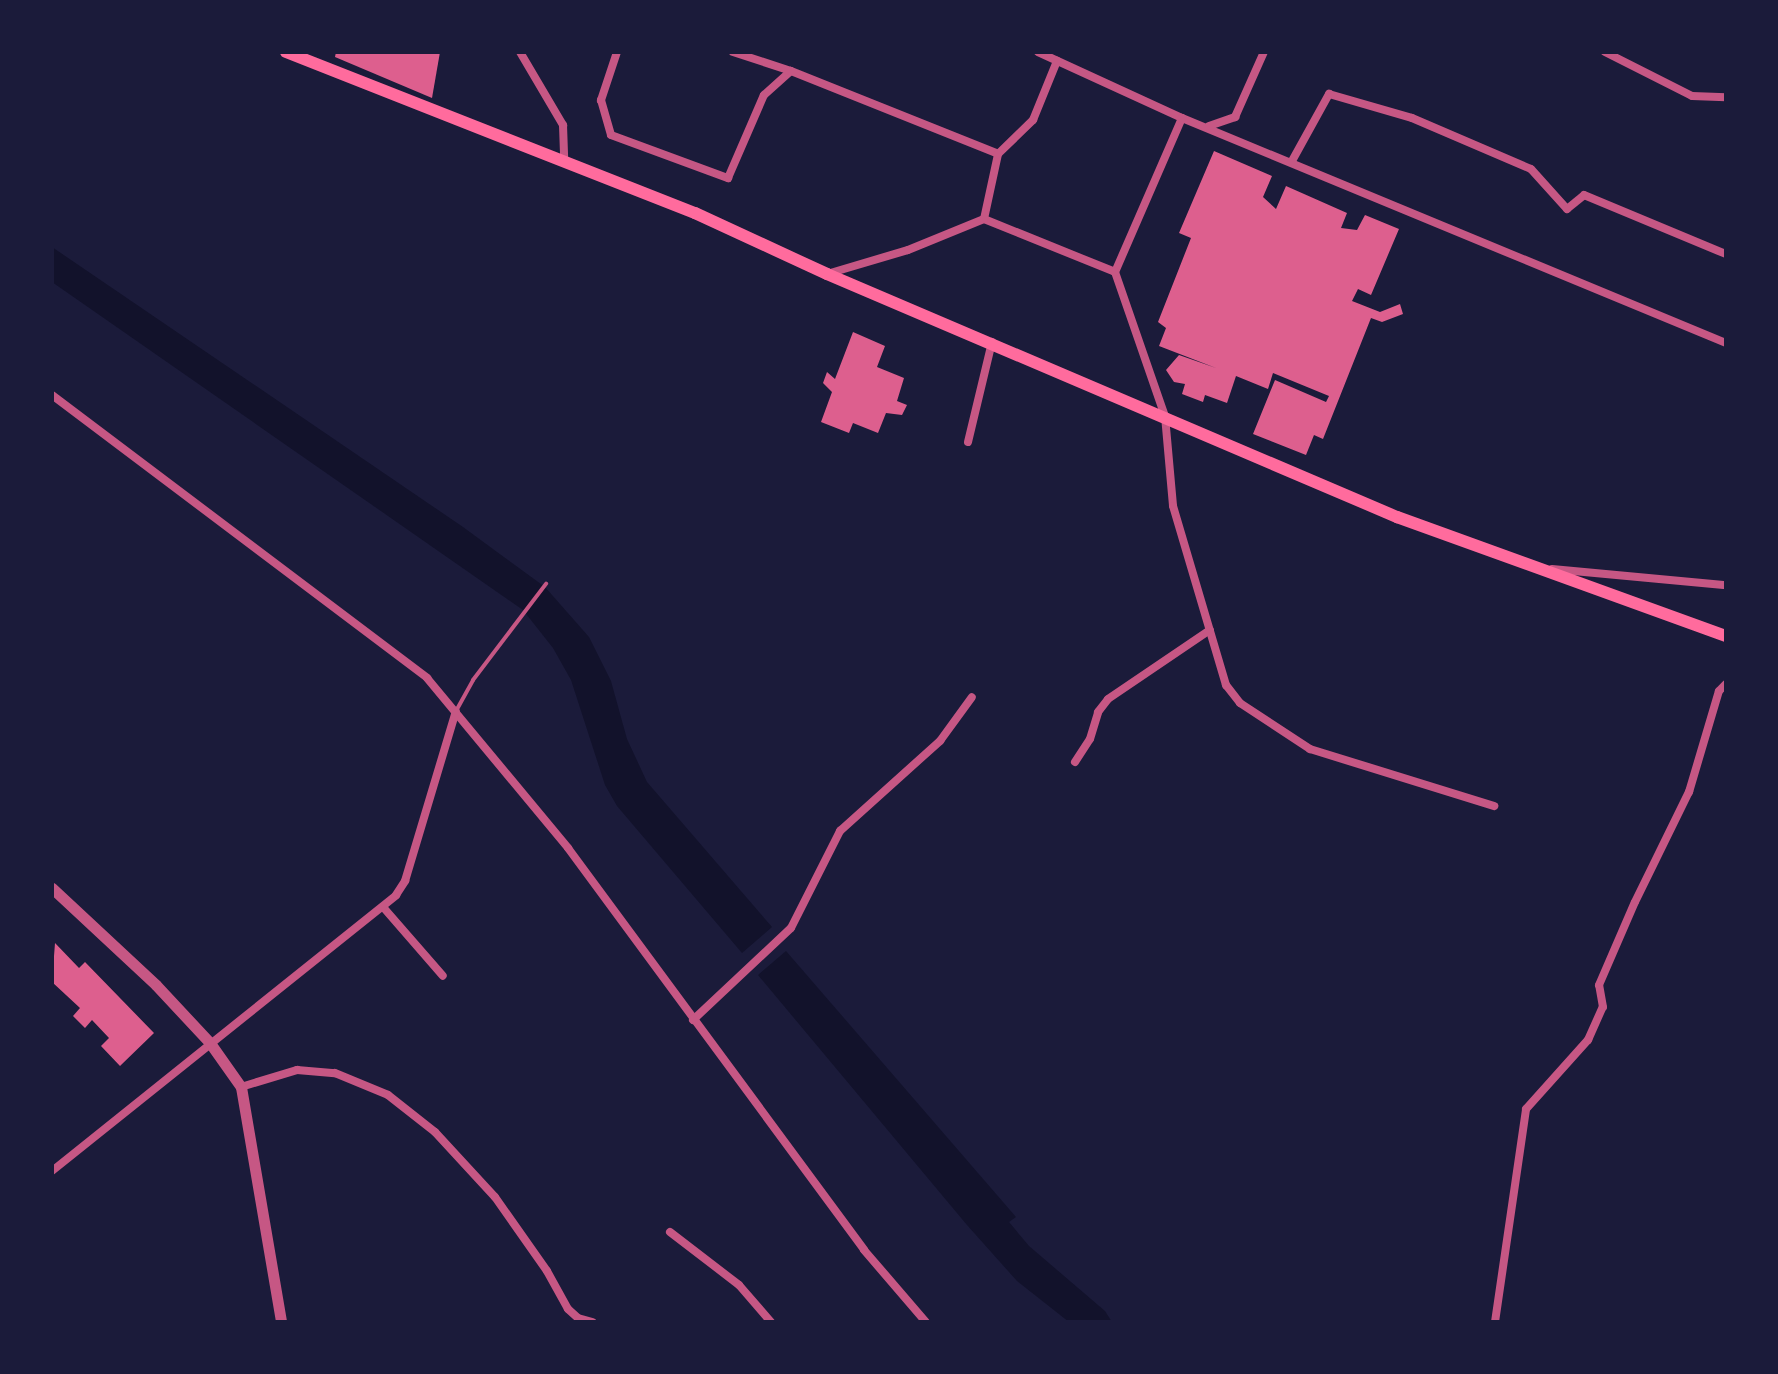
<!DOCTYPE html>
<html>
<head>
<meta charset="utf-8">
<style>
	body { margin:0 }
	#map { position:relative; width:1778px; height:1374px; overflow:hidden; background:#1b1b3a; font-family:Inter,sans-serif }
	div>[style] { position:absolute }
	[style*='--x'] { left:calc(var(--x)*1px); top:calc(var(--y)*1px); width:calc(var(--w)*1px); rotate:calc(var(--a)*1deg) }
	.water>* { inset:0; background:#12122b }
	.building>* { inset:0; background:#dd5f8e }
	.service>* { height:4px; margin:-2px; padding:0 2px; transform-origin:2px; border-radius:2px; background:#c65784 }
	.minor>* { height:8px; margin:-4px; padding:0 4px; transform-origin:4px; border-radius:4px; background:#c65784 }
	.tertiary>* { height:11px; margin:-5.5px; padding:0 5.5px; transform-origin:5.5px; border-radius:5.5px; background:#c65784 }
	.secondary>* { height:12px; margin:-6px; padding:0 6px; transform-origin:6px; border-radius:6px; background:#ff6b9d }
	span { translate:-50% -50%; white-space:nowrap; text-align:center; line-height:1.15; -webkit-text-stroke:8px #1b1b3a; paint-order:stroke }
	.frame { position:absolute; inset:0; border:54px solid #1b1b3a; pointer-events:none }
</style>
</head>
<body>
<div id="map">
	<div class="water">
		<div style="clip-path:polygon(52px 247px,463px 527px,545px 587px,589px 637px,611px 681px,627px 739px,647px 782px,772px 927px,742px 953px,617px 806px,605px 785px,571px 680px,553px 648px,523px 610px,52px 282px)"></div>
		<div style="clip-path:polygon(786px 951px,1016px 1217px,1009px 1222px,1029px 1246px,1105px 1311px,1112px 1322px,1069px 1322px,1017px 1281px,967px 1225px,758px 975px)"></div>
	</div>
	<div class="building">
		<div style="clip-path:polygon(336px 52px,440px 52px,432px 98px,335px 57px)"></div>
		<div style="clip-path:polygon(1214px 151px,1272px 176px,1263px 197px,1276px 209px,1286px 186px,1347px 213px,1341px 228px,1357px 230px,1365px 215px,1399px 229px,1371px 295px,1358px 289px,1352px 301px,1380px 312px,1400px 304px,1403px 314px,1382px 322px,1371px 318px,1323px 439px,1314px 435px,1306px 455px,1253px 434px,1275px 380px,1326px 402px,1329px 396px,1273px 373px,1268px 389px,1236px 376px,1227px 403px,1205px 395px,1203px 402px,1182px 394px,1185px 384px,1174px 382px,1166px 370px,1179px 355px,1216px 368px,1159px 346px,1166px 328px,1158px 322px,1191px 238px,1179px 233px)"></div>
		<div style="clip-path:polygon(853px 332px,885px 346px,877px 367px,904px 378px,897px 401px,907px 405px,902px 415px,886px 413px,878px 433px,853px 423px,849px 433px,821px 422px,832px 392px,823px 383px,827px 372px,835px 379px)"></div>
		<div style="clip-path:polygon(55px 943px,79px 968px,85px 962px,154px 1033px,120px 1066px,101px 1046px,109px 1038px,92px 1020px,85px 1028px,73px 1016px,80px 1008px,52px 982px)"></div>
	</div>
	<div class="service">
		<div style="--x:456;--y:711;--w:35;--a:-61"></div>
		<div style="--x:473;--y:680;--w:121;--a:-52.8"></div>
	</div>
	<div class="minor">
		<div style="--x:520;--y:52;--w:85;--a:59.5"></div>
		<div style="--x:563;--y:125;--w:35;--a:88"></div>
		<div style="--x:617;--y:52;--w:51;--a:108.4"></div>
		<div style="--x:601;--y:100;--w:36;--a:74"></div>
		<div style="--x:611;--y:135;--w:125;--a:20.2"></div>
		<div style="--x:728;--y:178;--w:90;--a:-66.6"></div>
		<div style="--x:764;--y:95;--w:36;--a:-42"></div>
		<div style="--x:733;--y:52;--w:61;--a:18.1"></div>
		<div style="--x:791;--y:71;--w:223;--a:21.8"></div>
		<div style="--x:1038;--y:52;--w:158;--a:24.6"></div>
		<div style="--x:1182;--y:118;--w:589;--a:22.47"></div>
		<div style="--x:1605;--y:52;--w:97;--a:26.8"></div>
		<div style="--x:1692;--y:96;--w:34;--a:2"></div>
		<div style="--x:1182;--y:118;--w:168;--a:113.5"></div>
		<div style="--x:1115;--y:272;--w:152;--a:70.9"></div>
		<div style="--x:1165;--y:416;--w:90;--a:84.9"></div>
		<div style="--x:1173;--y:506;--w:187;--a:73.5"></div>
		<div style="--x:1226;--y:685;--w:23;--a:52"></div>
		<div style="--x:1240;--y:703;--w:84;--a:33.3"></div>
		<div style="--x:1310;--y:749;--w:193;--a:17.2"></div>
		<div style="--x:1209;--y:126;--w:28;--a:-19"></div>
		<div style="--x:1235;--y:117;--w:71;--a:-66"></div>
		<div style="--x:1292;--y:161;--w:77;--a:-61.1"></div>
		<div style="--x:1329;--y:94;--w:86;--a:16.1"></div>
		<div style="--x:1412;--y:118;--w:129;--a:23.2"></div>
		<div style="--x:1531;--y:169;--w:54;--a:48"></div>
		<div style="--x:1567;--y:209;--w:22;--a:-39"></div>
		<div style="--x:1584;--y:195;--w:154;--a:22.6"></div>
		<div style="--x:984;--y:219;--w:141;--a:22"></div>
		<div style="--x:827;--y:274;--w:84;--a:-16.5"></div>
		<div style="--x:908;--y:250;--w:82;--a:-22.2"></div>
		<div style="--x:984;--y:219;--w:66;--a:-77.8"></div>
		<div style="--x:998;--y:154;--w:49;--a:-44.2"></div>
		<div style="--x:1033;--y:120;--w:64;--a:-67.9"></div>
		<div style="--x:52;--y:395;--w:470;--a:37"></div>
		<div style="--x:427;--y:678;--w:221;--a:50.3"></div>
		<div style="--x:568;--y:848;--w:499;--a:53.6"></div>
		<div style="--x:864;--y:1250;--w:95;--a:49.3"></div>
		<div style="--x:968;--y:442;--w:103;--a:-76.5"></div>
		<div style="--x:1552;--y:569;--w:175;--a:5.3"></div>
		<div style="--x:1075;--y:762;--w:27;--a:-57"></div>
		<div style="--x:1090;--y:739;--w:28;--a:-73"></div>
		<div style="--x:1098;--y:712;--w:16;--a:-52"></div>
		<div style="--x:1108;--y:699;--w:123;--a:-34.1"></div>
		<div style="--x:383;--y:907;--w:91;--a:49"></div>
		<div style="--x:693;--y:1020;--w:134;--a:-43.2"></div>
		<div style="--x:791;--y:928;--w:109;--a:-63.2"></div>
		<div style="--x:840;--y:831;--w:135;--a:-42"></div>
		<div style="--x:940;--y:741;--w:54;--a:-54"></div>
		<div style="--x:241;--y:1087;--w:59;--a:-16.9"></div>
		<div style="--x:297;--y:1070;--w:38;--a:5"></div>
		<div style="--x:335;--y:1073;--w:57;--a:22.5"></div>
		<div style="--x:388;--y:1095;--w:60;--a:38.2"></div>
		<div style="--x:435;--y:1132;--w:88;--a:47.3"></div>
		<div style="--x:495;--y:1197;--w:90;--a:54.9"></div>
		<div style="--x:547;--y:1271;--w:43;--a:61.1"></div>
		<div style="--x:568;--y:1309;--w:13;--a:42"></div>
		<div style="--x:578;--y:1318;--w:15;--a:16"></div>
		<div style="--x:52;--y:1171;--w:441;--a:-38.7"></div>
		<div style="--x:396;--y:895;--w:17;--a:-57"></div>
		<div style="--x:405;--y:881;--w:177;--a:-73.3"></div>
		<div style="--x:670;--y:1232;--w:87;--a:37.5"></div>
		<div style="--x:739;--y:1285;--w:49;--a:49.1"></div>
		<div style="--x:1495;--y:1322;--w:215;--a:-81.7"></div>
		<div style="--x:1526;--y:1109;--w:93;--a:-48.1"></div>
		<div style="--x:1588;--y:1040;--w:36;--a:-66"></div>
		<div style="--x:1603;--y:1007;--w:22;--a:-100"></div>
		<div style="--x:1599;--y:985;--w:90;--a:-66.6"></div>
		<div style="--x:1635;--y:902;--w:123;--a:-63.9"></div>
		<div style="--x:1689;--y:792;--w:105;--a:-73.5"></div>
		<div style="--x:1719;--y:691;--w:10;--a:-45"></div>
	</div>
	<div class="tertiary">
		<div style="--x:52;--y:888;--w:142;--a:43"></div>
		<div style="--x:156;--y:985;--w:79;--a:47"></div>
		<div style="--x:210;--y:1043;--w:54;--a:54.8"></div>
		<div style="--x:241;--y:1087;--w:238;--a:80.3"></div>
	</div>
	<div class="secondary">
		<div style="--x:286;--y:52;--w:440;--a:21.5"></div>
		<div style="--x:695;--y:213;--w:145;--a:24.8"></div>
		<div style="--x:827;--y:274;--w:620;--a:23.09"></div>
		<div style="--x:1397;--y:517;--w:350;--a:19.9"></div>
	</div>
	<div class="frame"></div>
</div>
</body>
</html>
